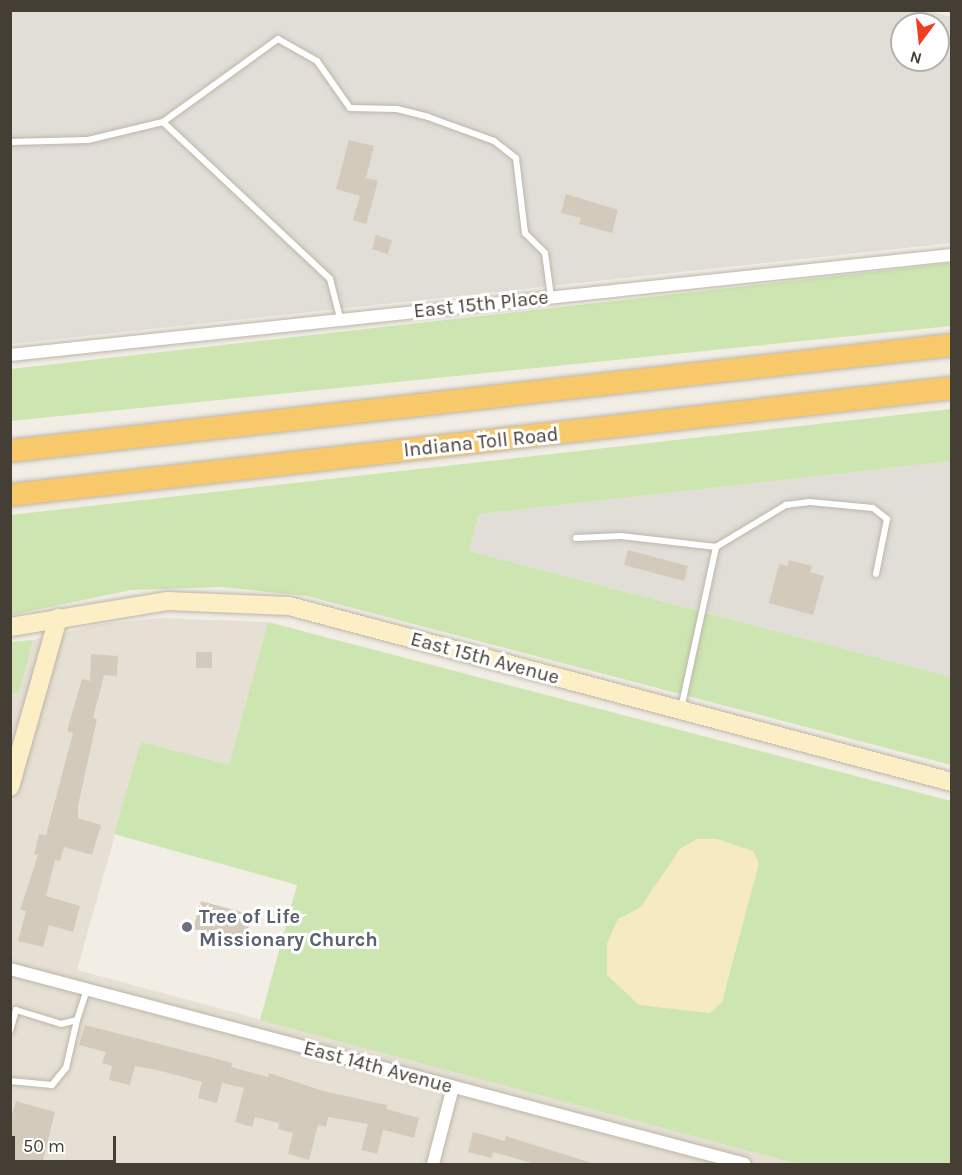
<!DOCTYPE html>
<html>
<head>
<meta charset="utf-8">
<style>
	body { margin:0 }
	#map { position:relative; width:962px; height:1175px; overflow:hidden; background:#f2eee6; font-family:Karla,sans-serif }
	div>[style] { position:absolute }
	[style*='--x'] { left:calc(var(--x)*1px); top:calc(var(--y)*1px); width:calc(var(--w)*1px); rotate:calc(var(--a)*1deg) }
	.residential>* { inset:0; background:#e6e0d4 }
	.industrial>* { inset:0; background:#e1ddd7 }
	.green>* { inset:0; background:#cde5b0 }
	.sand>* { inset:0; background:#f5eac2 }
	.building>* { inset:0; background:#d3cabb }
	.roads { filter:drop-shadow(0 0 2px #bdb6a9) drop-shadow(0 0 2px #bdb6a9) }
	.lane>* { height:6px; margin:-3px; padding:0 3px; transform-origin:3px; border-radius:3px; background:#fff }
	.street>* { height:12px; margin:-6px; padding:0 6px; transform-origin:6px; border-radius:6px; background:#fff }
	.secondary>* { height:18px; margin:-9px; padding:0 9px; transform-origin:9px; border-radius:9px; background:#fcefc6 }
	.highway>* { height:22px; margin:-11px; padding:0 11px; transform-origin:11px; border-radius:11px; background:#f7c96b }
	.dots>* { width:16px; height:16px; translate:-50% -50%; box-sizing:border-box; border:3px solid #fff; border-radius:50% }
	span { translate:-50% -50%; white-space:nowrap; text-align:center; line-height:1.15; -webkit-text-stroke:6px #fff; paint-order:stroke }
	.street-label { font-size:20px; color:#443e35 }
	.worship-label { font-size:20px; color:#5b616d; font-weight:700 }
	.left { translate:0 -50%; text-align:left }
	.frame { position:absolute; inset:0; border:12px solid #443e35; pointer-events:none }
	.north { position:absolute; left:890px; top:12px; width:60px; height:60px; box-sizing:border-box; background:#fff; border:2px solid #b4b2ae; border-radius:50%; rotate:195deg; font-size:16px; font-weight:700; line-height:24px; text-align:center; color:#443e35 }
	.north::after { content:''; display:block; margin:auto; width:21px; height:27px; background:#f03f1f; clip-path:polygon(50% 0,100% 100%,50% 72%,0 100%) }
	.scale { position:absolute; left:12px; top:1136px; width:104px; height:27px; box-sizing:border-box; border:3px solid #443e35; border-top:0; padding-left:8px; font-size:18px; line-height:21px; white-space:nowrap; color:#443e35; -webkit-text-stroke:4px #fff; paint-order:stroke }
</style>
</head>
<body>
<div id="map">
	<div class="residential">
		<div style="clip-path:polygon(160px 618px,268px 622px,229px 766px,141px 742px,77px 970px,798px 1164px,11px 1164px,11px 694px,19px 693px,33px 640px,101px 624px)"></div>
	</div>
	<div class="industrial">
		<div style="clip-path:polygon(evenodd,10px 11px,929px 11px,951px 17px,951px 243px,11px 344px,10px 11px,902px 24px,938px 24px,938px 60px,902px 60px,902px 24px)"></div>
		<div style="clip-path:polygon(951px 461px,951px 677px,469px 551px,479px 514px)"></div>
	</div>
	<div class="green">
		<div style="clip-path:polygon(951px 263px,951px 326px,11px 421px,11px 369px)"></div>
		<div style="clip-path:polygon(951px 409px,951px 461px,479px 514px,469px 551px,951px 677px,951px 765px,307px 596px,222px 587px,131px 590px,11px 615px,10px 515px)"></div>
		<div style="clip-path:polygon(evenodd,268px 622px,951px 801px,951px 1164px,798px 1164px,260px 1020px,297px 885px,114px 834px,141px 742px,229px 765px,268px 622px,658px 881px,607px 975px,607px 944px,618px 920px,641px 907px,658px 881px)"></div>
		<div style="clip-path:polygon(33px 640px,19px 693px,11px 694px,11px 642px)"></div>
	</div>
	<div class="sand">
		<div style="clip-path:polygon(697px 839px,717px 839px,753px 851px,759px 863px,722px 1002px,710px 1013px,639px 1005px,607px 975px,607px 944px,618px 919px,641px 907px,680px 849px)"></div>
	</div>
	<div class="building">
		<div style="clip-path:polygon(349px 140px,374px 146px,366px 178px,378px 181px,366px 224px,353px 220px,360px 196px,336px 189px)"></div>
		<div style="clip-path:polygon(566px 194px,618px 210px,612px 233px,579px 224px,581px 218px,561px 213px)"></div>
		<div style="clip-path:polygon(376px 235px,392px 240px,388px 254px,372px 249px)"></div>
		<div style="clip-path:polygon(628px 550px,688px 566px,684px 581px,624px 565px)"></div>
		<div style="clip-path:polygon(789px 560px,812px 566px,810px 572px,824px 576px,813px 615px,769px 603px,779px 564px,788px 566px)"></div>
		<div style="clip-path:polygon(196px 652px,212px 652px,212px 668px,196px 668px)"></div>
		<div style="clip-path:polygon(91px 654px,118px 656px,117px 676px,104px 675px,93px 718px,97px 719px,78px 806px,78px 818px,101px 825px,92px 855px,64px 847px,60px 861px,55px 860px,46px 896px,80px 906px,73px 932px,49px 925px,43px 947px,18px 941px,26px 911px,20px 910px,38px 855px,34px 854px,39px 834px,46px 835px,73px 733px,67px 731px,72px 713px,82px 679px,90px 681px)"></div>
		<div style="clip-path:polygon(201px 901px,252px 915px,244px 943px,193px 929px)"></div>
		<div style="clip-path:polygon(85px 1025px,233px 1063px,231px 1067px,268px 1077px,269px 1073px,323px 1091px,387px 1105px,386px 1109px,419px 1118px,414px 1138px,383px 1130px,377px 1154px,361px 1150px,368px 1124px,328px 1117px,326px 1127px,318px 1125px,309px 1160px,288px 1154px,293px 1133px,278px 1129px,279px 1123px,255px 1117px,252px 1127px,235px 1122px,244px 1088px,222px 1083px,217px 1103px,198px 1098px,202px 1082px,161px 1071px,135px 1066px,130px 1085px,109px 1080px,112px 1066px,102px 1063px,106px 1052px,79px 1045px)"></div>
		<div style="clip-path:polygon(16px 1101px,55px 1112px,42px 1164px,10px 1164px,10px 1121px)"></div>
		<div style="clip-path:polygon(473px 1132px,505px 1141px,506px 1136px,595px 1164px,535px 1164px,493px 1152px,492px 1158px,468px 1152px)"></div>
	</div>
	<div class="roads">
		<div class="lane">
			<div style="--x:163;--y:122;--w:142;--a:-35.8"></div>
			<div style="--x:278;--y:39;--w:45;--a:29.4"></div>
			<div style="--x:317;--y:61;--w:57;--a:54.9"></div>
			<div style="--x:350;--y:108;--w:47;--a:1.2"></div>
			<div style="--x:397;--y:109;--w:32;--a:14"></div>
			<div style="--x:428;--y:117;--w:70;--a:20"></div>
			<div style="--x:494;--y:141;--w:28;--a:38"></div>
			<div style="--x:516;--y:158;--w:76;--a:83.2"></div>
			<div style="--x:525;--y:233;--w:28;--a:45"></div>
			<div style="--x:545;--y:253;--w:44;--a:82.2"></div>
			<div style="--x:10;--y:142;--w:78;--a:-1.5"></div>
			<div style="--x:88;--y:140;--w:77;--a:-13.5"></div>
			<div style="--x:163;--y:122;--w:229;--a:43.2"></div>
			<div style="--x:330;--y:279;--w:40;--a:75.6"></div>
			<div style="--x:576;--y:538;--w:45;--a:-2.5"></div>
			<div style="--x:621;--y:536;--w:96;--a:6.6"></div>
			<div style="--x:681;--y:709;--w:166;--a:-77.8"></div>
			<div style="--x:716;--y:547;--w:82;--a:-31"></div>
			<div style="--x:786;--y:505;--w:24;--a:-7"></div>
			<div style="--x:810;--y:502;--w:63;--a:5.4"></div>
			<div style="--x:873;--y:508;--w:18;--a:38"></div>
			<div style="--x:887;--y:519;--w:56;--a:101.3"></div>
			<div style="--x:10;--y:1031;--w:22;--a:-74"></div>
			<div style="--x:16;--y:1010;--w:47;--a:17.3"></div>
			<div style="--x:61;--y:1024;--w:16;--a:-14"></div>
			<div style="--x:77;--y:1020;--w:33;--a:-72"></div>
			<div style="--x:10;--y:1081;--w:42;--a:5.4"></div>
			<div style="--x:52;--y:1085;--w:22;--a:-51"></div>
			<div style="--x:66;--y:1068;--w:49;--a:-77.1"></div>
		</div>
		<div class="street">
			<div style="--x:10;--y:355;--w:947;--a:-6.06"></div>
			<div style="--x:10;--y:969;--w:760;--a:14.86"></div>
			<div style="--x:433;--y:1164;--w:80;--a:-75.4"></div>
		</div>
		<div class="secondary">
			<div style="--x:10;--y:627;--w:159;--a:-9.4"></div>
			<div style="--x:167;--y:601;--w:122;--a:2.3"></div>
			<div style="--x:289;--y:606;--w:686;--a:14.87"></div>
			<div style="--x:10;--y:787;--w:176;--a:-74.1"></div>
		</div>
		<div class="highway">
			<div style="--x:10;--y:451;--w:948;--a:-6.42"></div>
			<div style="--x:10;--y:495;--w:948;--a:-6.48"></div>
		</div>
	</div>
	<div class="dots">
		<div style="left:187px;top:927px;background:#6b7280"></div>
	</div>
	<div class="street-label">
		<span style="left:481px;top:304px;rotate:-6deg">East 15th Place</span>
		<span style="left:481px;top:442px;rotate:-6deg">Indiana Toll Road</span>
		<span style="left:485px;top:658px;rotate:15deg">East 15th Avenue</span>
		<span style="left:378px;top:1067px;rotate:15deg">East 14th Avenue</span>
	</div>
	<div class="worship-label">
		<span class="left" style="left:199px;top:928px">Tree of Life<br>Missionary Church</span>
	</div>
	<div class="frame"></div>
	<div class="north">N</div>
	<div class="scale">50 m</div>
</div>
</body>
</html>
